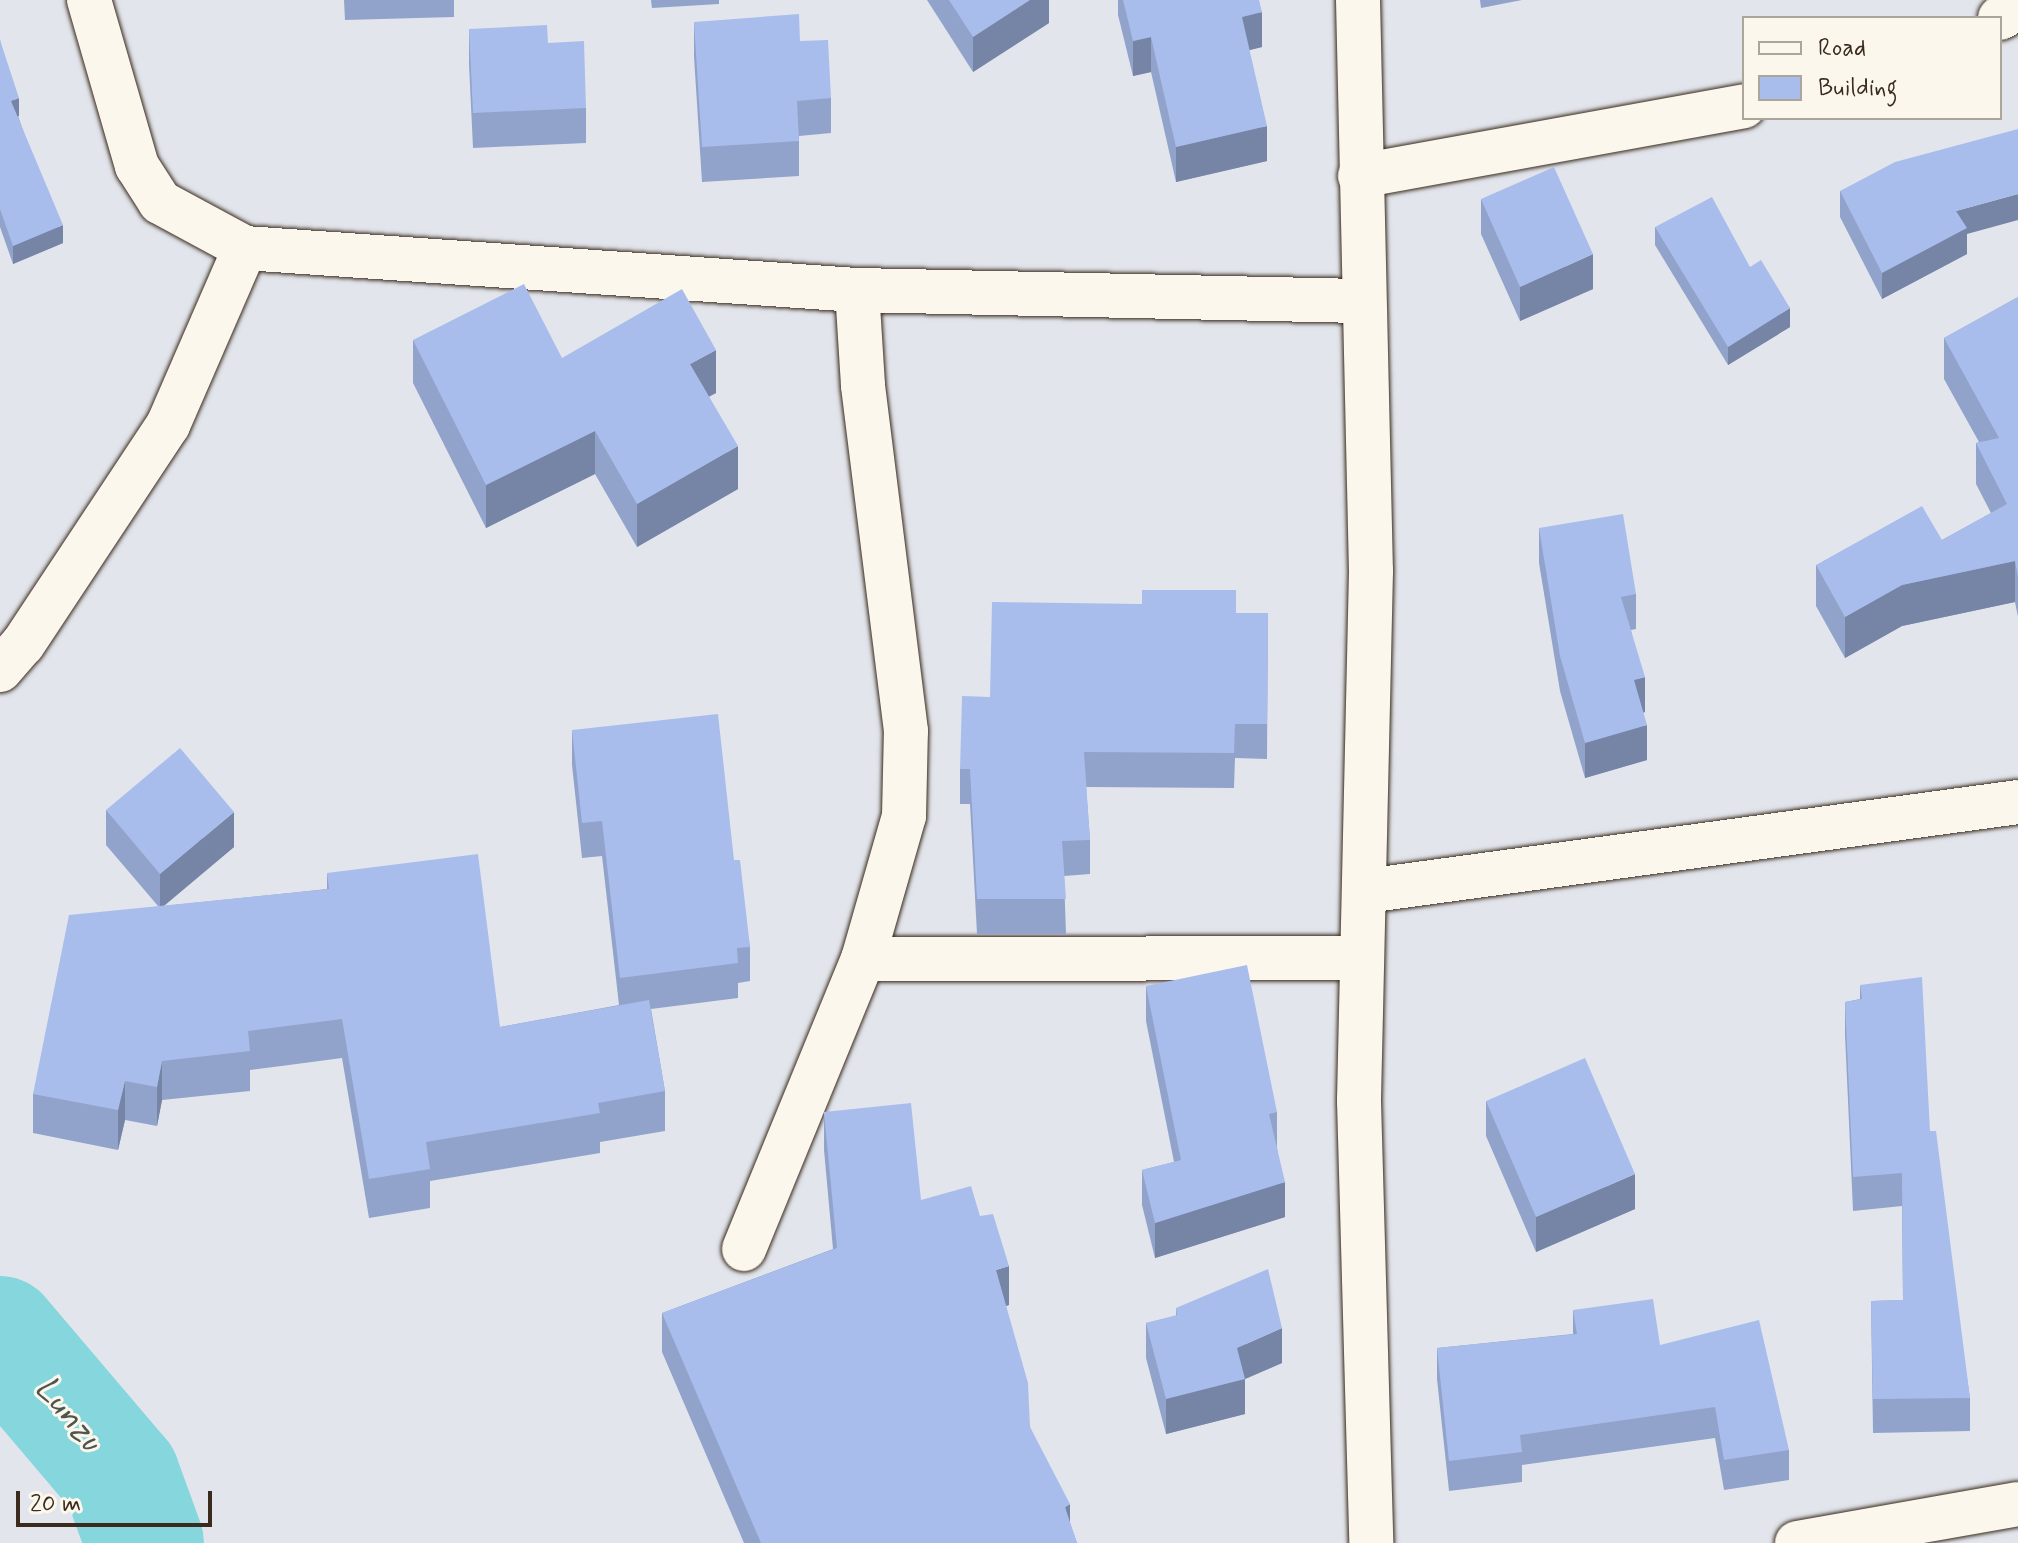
<!DOCTYPE html>
<html>
<head>
<meta charset="utf-8">
<style>
	body { margin:0 }
	#map { position:relative; width:2018px; height:1543px; overflow:hidden; background:#e2e6ec; font-family:Mynerve,sans-serif }
	div>[style] { position:absolute }
	[style*='--x'] { left:calc(var(--x)*1px); top:calc(var(--y)*1px); width:calc(var(--w)*1px); rotate:calc(var(--a)*1deg) }
	.river>* { height:118px; margin:-59px; padding:0 59px; transform-origin:59px; border-radius:59px; background:#85d6dd }
	.roads { filter:drop-shadow(0 0 2px #3b2a1e) drop-shadow(0 0 2px #3b2a1e) }
	.minor>* { height:44px; margin:-22px; padding:0 22px; transform-origin:22px; border-radius:22px; background:#fbf7ec }
	.wall>* { inset:0; background:#91a3cb }
	.shaded-wall>* { inset:0; background:#7684a5 }
	.building>* { inset:0; background:#a9bdec }
	span { translate:-50% -50%; white-space:nowrap; text-align:center; line-height:1.15; -webkit-text-stroke:6px #fbf7ec; paint-order:stroke }
	.water-label { font-size:34px; color:#4e554e; font-style:italic }
	.legend { position:absolute; left:1742px; top:16px; width:260px; height:104px; box-sizing:border-box; background:#fbf7ec; border:2px solid #aea59a; margin:0; padding:10px 14px; list-style:none; font-size:24px; color:#3b2a1e }
	.legend li { display:flex; align-items:center; gap:16px; height:40px }
	.legend b { width:40px; border:2px solid #aea59a }
	.scale { position:absolute; left:16px; top:1491px; width:196px; height:36px; box-sizing:border-box; border:4px solid #3b2a1e; border-top:0; padding-left:10px; font-size:24px; line-height:28px; white-space:nowrap; color:#3b2a1e; -webkit-text-stroke:6px #fbf7ec; paint-order:stroke }
</style>
</head>
<body>
<div id="map">
	<div class="river">
		<div style="--x:0;--y:1335;--w:187;--a:49.6"></div>
		<div style="--x:121;--y:1477;--w:70;--a:70"></div>
	</div>
	<div class="roads">
		<div class="minor">
			<div style="--x:89;--y:0;--w:173;--a:73.9"></div>
			<div style="--x:137;--y:166;--w:43;--a:57.4"></div>
			<div style="--x:160;--y:202;--w:97;--a:28.4"></div>
			<div style="--x:245;--y:248;--w:613;--a:3.93"></div>
			<div style="--x:857;--y:290;--w:504;--a:1.25"></div>
			<div style="--x:1358;--y:0;--w:571;--a:88.7"></div>
			<div style="--x:1371;--y:571;--w:530;--a:91.3"></div>
			<div style="--x:1359;--y:1101;--w:442;--a:88.4"></div>
			<div style="--x:2000;--y:18;--w:21;--a:-29"></div>
			<div style="--x:1360;--y:176;--w:390;--a:-10.3"></div>
			<div style="--x:0;--y:670;--w:35;--a:-49"></div>
			<div style="--x:23;--y:644;--w:263;--a:-56.5"></div>
			<div style="--x:168;--y:425;--w:193;--a:-66.5"></div>
			<div style="--x:1366;--y:891;--w:658;--a:-7.77"></div>
			<div style="--x:863;--y:959;--w:499;--a:-0.1"></div>
			<div style="--x:744;--y:1249;--w:313;--a:-67.7"></div>
			<div style="--x:863;--y:959;--w:149;--a:-74"></div>
			<div style="--x:904;--y:816;--w:85;--a:-88.7"></div>
			<div style="--x:906;--y:731;--w:349;--a:-97.1"></div>
			<div style="--x:863;--y:385;--w:95;--a:-93.6"></div>
			<div style="--x:1797;--y:1543;--w:224;--a:-10"></div>
		</div>
	</div>
	<div class="wall">
		<div style="clip-path:polygon(344px 0,454px 0,454px 17px,345px 20px)"></div>
		<div style="clip-path:polygon(651px 0,719px 0,719px 4px,652px 8px)"></div>
		<div style="clip-path:polygon(927px 0,1049px 0,1049px 23px,973px 72px)"></div>
		<div style="clip-path:polygon(1118px 0,1259px 0,1262px 47px,1249px 50px,1267px 161px,1176px 182px,1151px 72px,1133px 76px,1118px 15px)"></div>
		<div style="clip-path:polygon(1480px 0,1522px 0,1481px 8px)"></div>
		<div style="clip-path:polygon(694px 22px,800px 41px,831px 98px,831px 133px,799px 136px,799px 176px,702px 182px,694px 57px)"></div>
		<div style="clip-path:polygon(469px 29px,548px 43px,586px 108px,586px 143px,473px 148px,469px 64px)"></div>
		<div style="clip-path:polygon(0 40px,19px 116px,18px 116px,63px 243px,13px 264px,0 227px)"></div>
		<div style="clip-path:polygon(1840px 191px,1967px 234px,1967px 254px,1882px 299px,1840px 217px)"></div>
		<div style="clip-path:polygon(1481px 199px,1593px 289px,1520px 321px,1481px 234px)"></div>
		<div style="clip-path:polygon(1655px 227px,1750px 267px,1790px 327px,1728px 365px,1655px 245px)"></div>
		<div style="clip-path:polygon(2018px 297px,2018px 617px,2015px 602px,1902px 626px,1845px 658px,1816px 606px,1816px 565px,1942px 540px,1991px 513px,1976px 484px,1976px 443px,1979px 442px,1944px 379px,1944px 338px)"></div>
		<div style="clip-path:polygon(413px 340px,562px 358px,716px 393px,709px 396px,738px 489px,637px 547px,595px 474px,486px 528px,413px 383px)"></div>
		<div style="clip-path:polygon(1539px 528px,1636px 594px,1636px 629px,1631px 630px,1645px 712px,1643px 713px,1647px 760px,1585px 778px,1560px 691px,1539px 563px)"></div>
		<div style="clip-path:polygon(1236px 613px,1268px 613px,1267px 759px,1235px 758px,1234px 788px,1086px 787px,1090px 840px,1090px 874px,1064px 876px,1066px 934px,977px 934px,970px 804px,960px 804px,960px 769px)"></div>
		<div style="clip-path:polygon(572px 730px,734px 860px,750px 947px,750px 981px,738px 983px,738px 998px,651px 1009px,665px 1091px,665px 1131px,600px 1142px,600px 1153px,430px 1181px,430px 1208px,369px 1218px,342px 1058px,250px 1070px,250px 1091px,162px 1100px,157px 1126px,125px 1120px,118px 1150px,33px 1133px,33px 1094px,158px 906px,106px 845px,106px 810px,234px 847px,164px 906px,327px 889px,327px 873px,500px 1027px,619px 1005px,602px 856px,582px 858px,572px 765px)"></div>
		<div style="clip-path:polygon(1860px 985px,1930px 1131px,1970px 1398px,1970px 1431px,1873px 1433px,1871px 1301px,1903px 1300px,1902px 1206px,1853px 1211px,1845px 1035px,1845px 1002px,1860px 999px)"></div>
		<div style="clip-path:polygon(1146px 986px,1277px 1112px,1277px 1147px,1285px 1217px,1155px 1258px,1142px 1205px,1142px 1170px,1174px 1162px,1146px 1021px)"></div>
		<div style="clip-path:polygon(1486px 1101px,1635px 1209px,1536px 1252px,1486px 1136px)"></div>
		<div style="clip-path:polygon(824px 1112px,921px 1200px,1009px 1305px,1006px 1306px,1030px 1427px,1070px 1523px,1077px 1543px,744px 1543px,662px 1352px,662px 1313px,833px 1249px,824px 1150px)"></div>
		<div style="clip-path:polygon(1176px 1308px,1282px 1363px,1245px 1379px,1245px 1414px,1166px 1434px,1146px 1358px,1146px 1323px,1176px 1316px)"></div>
		<div style="clip-path:polygon(1573px 1310px,1660px 1345px,1789px 1450px,1789px 1480px,1724px 1490px,1715px 1438px,1522px 1465px,1522px 1482px,1449px 1491px,1437px 1379px,1437px 1348px,1573px 1334px)"></div>
	</div>
	<div class="shaded-wall">
		<div style="clip-path:polygon(1030px 0,1049px 0,1049px 23px,973px 72px,973px 37px)"></div>
		<div style="clip-path:polygon(1262px 12px,1262px 47px,1242px 52px,1242px 17px)"></div>
		<div style="clip-path:polygon(1151px 37px,1151px 72px,1133px 76px,1133px 41px)"></div>
		<div style="clip-path:polygon(19px 98px,19px 116px,11px 119px,11px 101px)"></div>
		<div style="clip-path:polygon(1267px 126px,1267px 161px,1176px 182px,1176px 147px)"></div>
		<div style="clip-path:polygon(2018px 194px,2018px 220px,1967px 234px,1967px 254px,1882px 299px,1882px 273px,1956px 211px)"></div>
		<div style="clip-path:polygon(63px 225px,63px 243px,13px 264px,13px 246px)"></div>
		<div style="clip-path:polygon(1593px 254px,1593px 289px,1520px 321px,1520px 287px)"></div>
		<div style="clip-path:polygon(1790px 308px,1790px 327px,1728px 365px,1728px 347px)"></div>
		<div style="clip-path:polygon(716px 350px,716px 393px,690px 407px,690px 364px)"></div>
		<div style="clip-path:polygon(595px 431px,595px 474px,486px 528px,486px 485px)"></div>
		<div style="clip-path:polygon(738px 446px,738px 489px,637px 547px,637px 504px)"></div>
		<div style="clip-path:polygon(2015px 561px,2015px 602px,1902px 626px,1845px 658px,1845px 617px,1902px 585px)"></div>
		<div style="clip-path:polygon(1645px 677px,1645px 712px,1634px 715px,1634px 680px)"></div>
		<div style="clip-path:polygon(1647px 725px,1647px 760px,1585px 778px,1585px 743px)"></div>
		<div style="clip-path:polygon(234px 812px,234px 847px,160px 909px,160px 874px)"></div>
		<div style="clip-path:polygon(162px 1061px,162px 1100px,157px 1126px,157px 1087px)"></div>
		<div style="clip-path:polygon(125px 1081px,125px 1120px,118px 1150px,118px 1110px)"></div>
		<div style="clip-path:polygon(1635px 1174px,1635px 1209px,1536px 1252px,1536px 1217px)"></div>
		<div style="clip-path:polygon(1285px 1182px,1285px 1217px,1155px 1258px,1155px 1223px)"></div>
		<div style="clip-path:polygon(1009px 1266px,1009px 1305px,996px 1309px,996px 1270px)"></div>
		<div style="clip-path:polygon(1282px 1328px,1282px 1363px,1245px 1379px,1245px 1414px,1166px 1434px,1166px 1399px,1237px 1348px)"></div>
		<div style="clip-path:polygon(1070px 1504px,1070px 1542px,1065px 1507px)"></div>
	</div>
	<div class="building">
		<div style="clip-path:polygon(949px 0,1030px 0,973px 37px)"></div>
		<div style="clip-path:polygon(1123px 0,1259px 0,1262px 12px,1242px 17px,1267px 126px,1176px 147px,1151px 37px,1133px 41px)"></div>
		<div style="clip-path:polygon(799px 14px,800px 41px,828px 40px,831px 98px,797px 101px,799px 141px,702px 147px,694px 22px)"></div>
		<div style="clip-path:polygon(547px 25px,548px 43px,584px 41px,586px 108px,473px 113px,469px 29px)"></div>
		<div style="clip-path:polygon(0 40px,19px 98px,11px 101px,63px 225px,13px 246px,0 209px)"></div>
		<div style="clip-path:polygon(2018px 129px,2018px 194px,1956px 211px,1967px 228px,1882px 273px,1840px 191px,1895px 162px)"></div>
		<div style="clip-path:polygon(1554px 167px,1593px 254px,1520px 287px,1481px 199px)"></div>
		<div style="clip-path:polygon(1712px 197px,1750px 267px,1761px 260px,1790px 308px,1728px 347px,1655px 227px)"></div>
		<div style="clip-path:polygon(524px 284px,562px 358px,682px 289px,716px 350px,690px 364px,738px 446px,637px 504px,595px 431px,486px 485px,413px 340px)"></div>
		<div style="clip-path:polygon(2018px 297px,2018px 576px,2015px 561px,1902px 585px,1845px 617px,1816px 565px,1922px 506px,1942px 540px,2007px 504px,1976px 443px,1999px 438px,1944px 338px)"></div>
		<div style="clip-path:polygon(1623px 514px,1636px 594px,1621px 597px,1645px 677px,1634px 680px,1647px 725px,1585px 743px,1560px 656px,1539px 528px)"></div>
		<div style="clip-path:polygon(1142px 590px,1236px 590px,1236px 613px,1268px 613px,1267px 724px,1235px 724px,1234px 753px,1084px 752px,1090px 840px,1062px 841px,1066px 899px,977px 899px,970px 769px,960px 769px,962px 696px,990px 697px,992px 602px,1142px 604px)"></div>
		<div style="clip-path:polygon(718px 714px,734px 860px,740px 860px,750px 947px,737px 948px,738px 963px,620px 978px,602px 821px,582px 823px,572px 730px)"></div>
		<div style="clip-path:polygon(180px 748px,234px 812px,160px 874px,106px 810px)"></div>
		<div style="clip-path:polygon(478px 854px,500px 1027px,649px 1000px,665px 1091px,598px 1103px,600px 1113px,426px 1142px,430px 1169px,369px 1179px,342px 1019px,248px 1031px,250px 1051px,162px 1061px,157px 1087px,125px 1081px,118px 1110px,33px 1094px,69px 915px,329px 889px,327px 873px)"></div>
		<div style="clip-path:polygon(1247px 965px,1277px 1112px,1269px 1114px,1285px 1182px,1155px 1223px,1142px 1170px,1181px 1160px,1146px 986px)"></div>
		<div style="clip-path:polygon(1922px 977px,1930px 1131px,1936px 1131px,1970px 1398px,1873px 1399px,1871px 1301px,1903px 1300px,1902px 1173px,1853px 1177px,1845px 1002px,1862px 999px,1860px 985px)"></div>
		<div style="clip-path:polygon(1585px 1058px,1635px 1174px,1536px 1217px,1486px 1101px)"></div>
		<div style="clip-path:polygon(911px 1103px,921px 1200px,971px 1186px,980px 1216px,993px 1214px,1009px 1266px,996px 1270px,1028px 1383px,1030px 1427px,1070px 1504px,1065px 1507px,1077px 1543px,761px 1543px,662px 1313px,837px 1248px,824px 1112px)"></div>
		<div style="clip-path:polygon(1268px 1269px,1282px 1328px,1237px 1348px,1245px 1379px,1166px 1399px,1146px 1323px,1177px 1315px,1176px 1308px)"></div>
		<div style="clip-path:polygon(1653px 1299px,1660px 1345px,1759px 1320px,1789px 1450px,1724px 1460px,1715px 1407px,1520px 1435px,1522px 1452px,1449px 1461px,1437px 1348px,1577px 1334px,1573px 1310px)"></div>
	</div>
	<div class="water-label">
		<span style="left:68px;top:1414px;rotate:50deg">Lunzu</span>
	</div>
	<ul class="legend">
	<li><b style="height:10px;background:#fbf7ec"></b>Road</li>
	<li><b style="height:22px;background:#a9bdec"></b>Building</li>
	</ul>
	<div class="scale">20 m</div>
</div>
</body>
</html>
